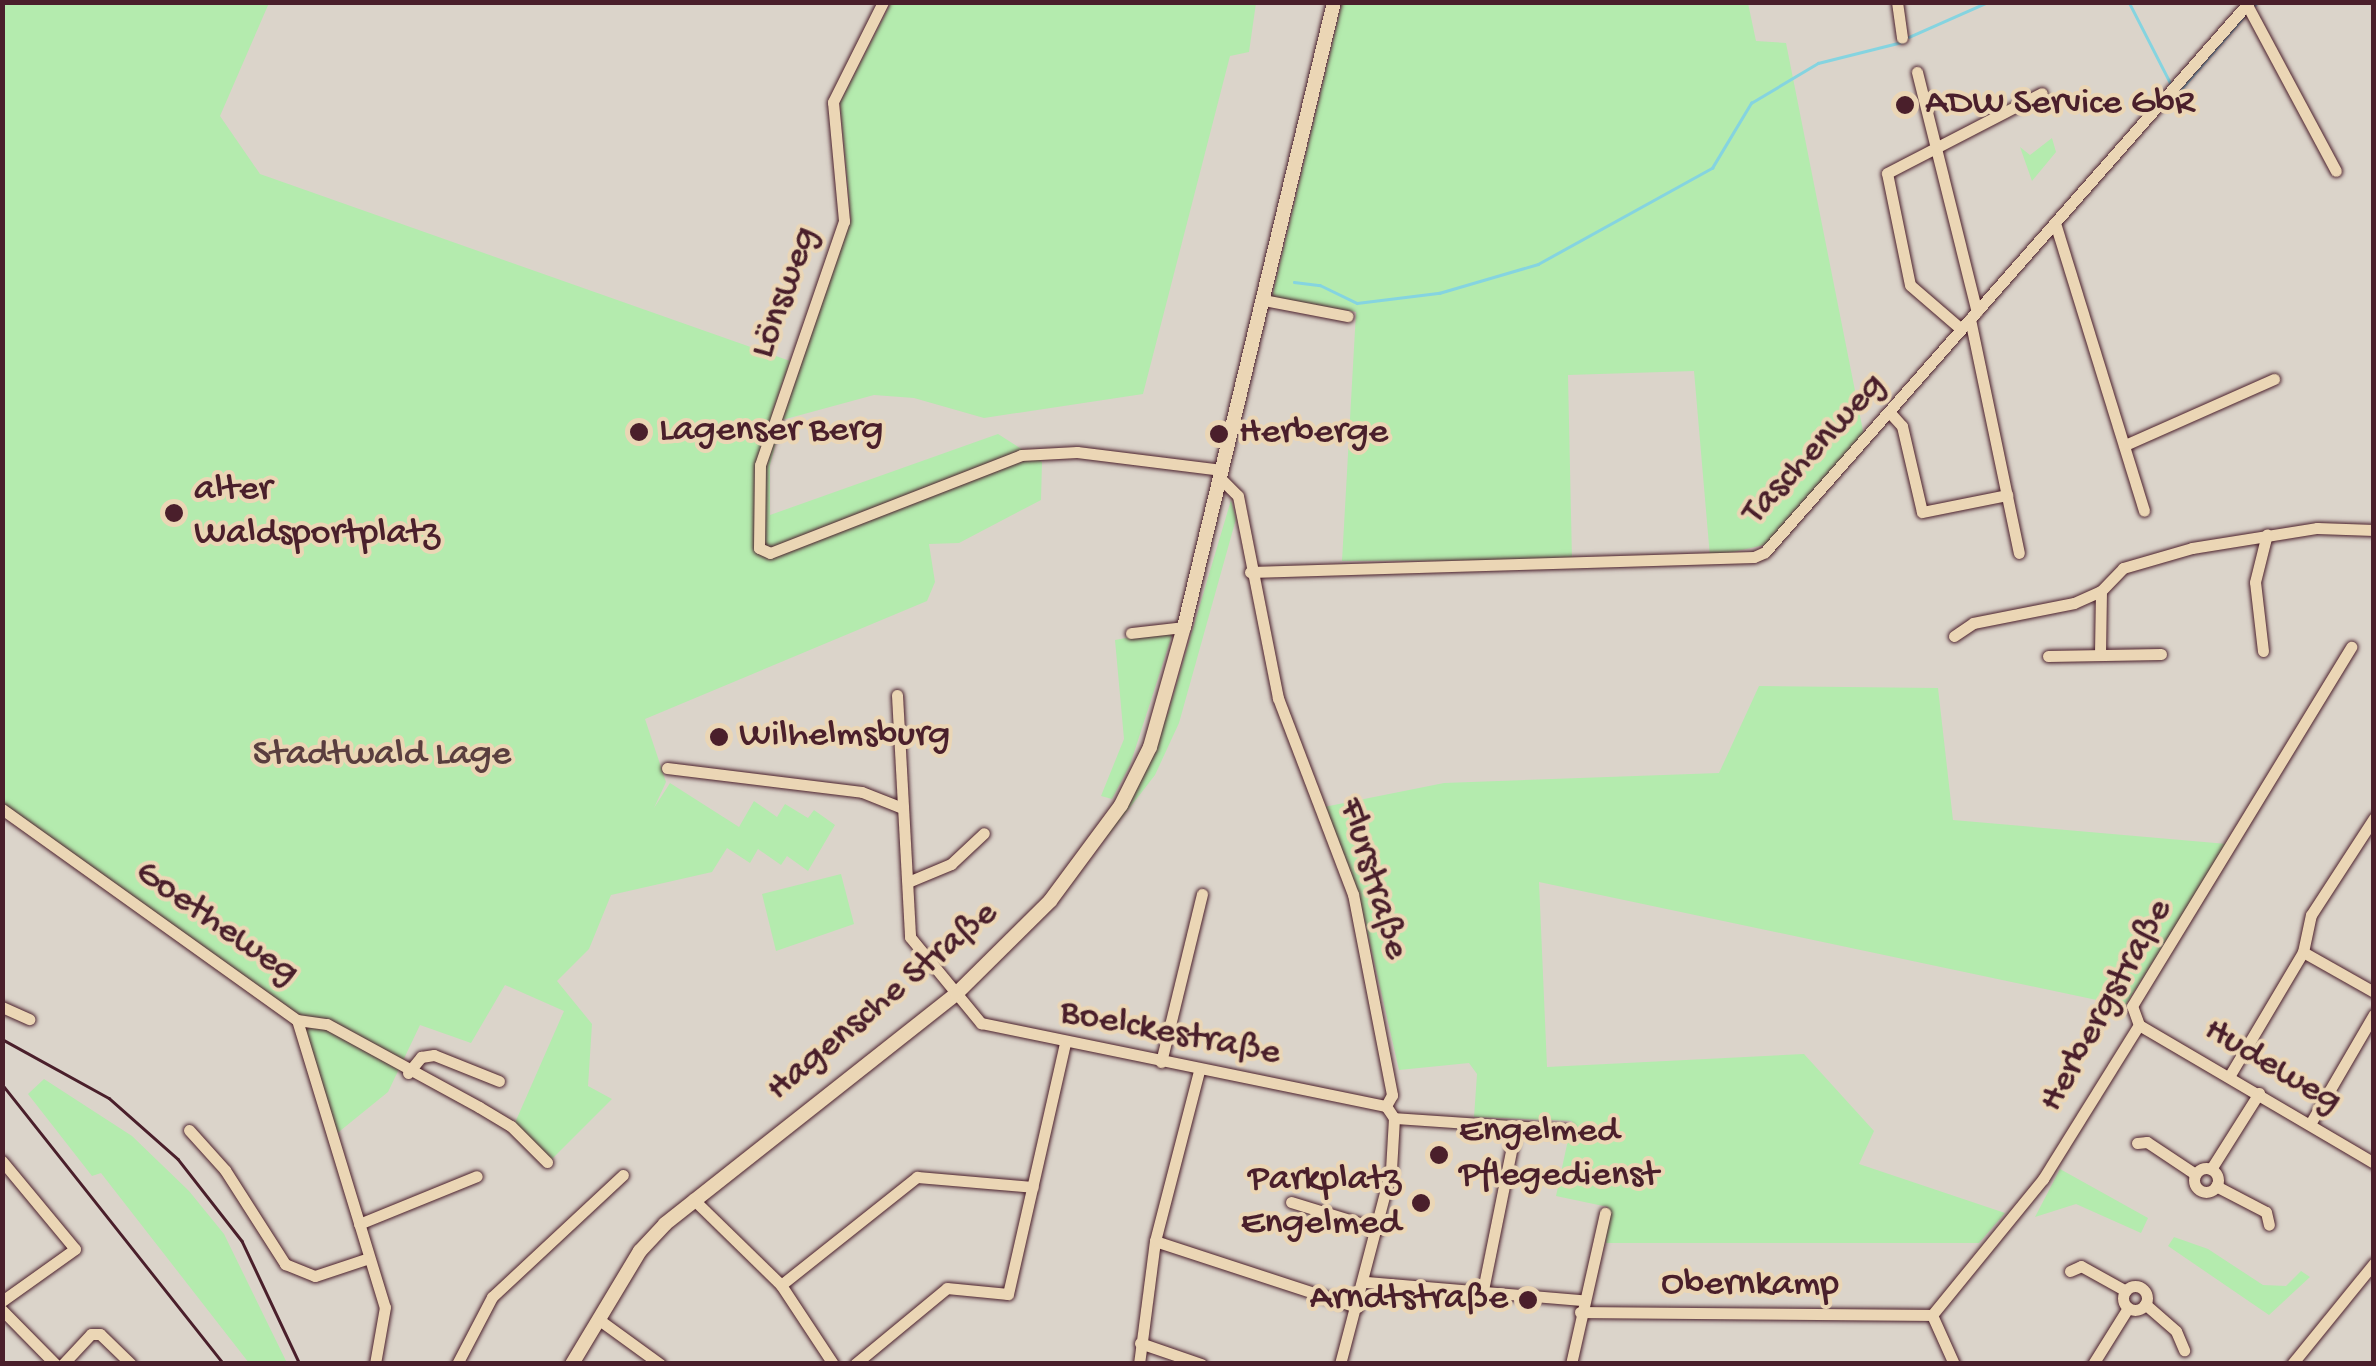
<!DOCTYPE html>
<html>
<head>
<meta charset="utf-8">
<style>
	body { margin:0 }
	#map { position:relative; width:2376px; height:1366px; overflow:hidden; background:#dbd4ca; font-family:"Gochi Hand",sans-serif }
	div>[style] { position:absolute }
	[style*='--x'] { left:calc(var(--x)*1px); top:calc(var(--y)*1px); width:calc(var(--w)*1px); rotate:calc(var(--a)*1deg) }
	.green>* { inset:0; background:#b4ebae }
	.stream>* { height:2.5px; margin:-1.25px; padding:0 1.25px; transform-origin:1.25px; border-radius:1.25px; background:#85d4e0 }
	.roads { filter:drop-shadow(0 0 2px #4a1f2b) drop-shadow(0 0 2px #4a1f2b) }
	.minor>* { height:11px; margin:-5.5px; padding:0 5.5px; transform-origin:5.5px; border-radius:5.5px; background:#ebd6b5 }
	.minor>.ring { margin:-5.5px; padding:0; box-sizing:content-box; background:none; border:11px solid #ebd6b5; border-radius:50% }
	.tertiary>* { height:14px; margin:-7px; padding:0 7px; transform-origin:7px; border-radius:7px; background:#ebd6b5 }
	.rail>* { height:2.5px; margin:-1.25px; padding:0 1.25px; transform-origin:1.25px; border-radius:1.25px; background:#4a1f2b }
	.dots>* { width:28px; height:28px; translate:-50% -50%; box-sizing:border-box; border:5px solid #ebd6b5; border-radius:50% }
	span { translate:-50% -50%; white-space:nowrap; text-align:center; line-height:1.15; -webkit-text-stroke:8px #ebd6b5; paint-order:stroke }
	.poi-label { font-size:38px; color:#4a1f2b }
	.left { translate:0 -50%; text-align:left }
	.right { translate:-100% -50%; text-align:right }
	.street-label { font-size:38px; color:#4a1f2b }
	.park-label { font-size:38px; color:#5a3e3f }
	.frame { position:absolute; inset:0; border:5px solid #4a1f2b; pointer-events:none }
</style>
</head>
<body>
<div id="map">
	<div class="green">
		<div style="clip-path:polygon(3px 3px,269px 3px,220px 116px,260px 174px,790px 361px,772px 413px,782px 420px,851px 220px,840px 103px,891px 3px,1256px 3px,1249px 52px,1230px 56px,1143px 394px,984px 418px,914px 398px,874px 395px,782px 420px,770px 465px,770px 515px,998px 434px,1042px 462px,1041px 500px,959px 543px,929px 544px,935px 582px,927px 601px,645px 719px,666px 782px,654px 808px,670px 783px,739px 827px,754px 801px,777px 817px,785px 804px,808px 818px,814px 810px,835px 825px,808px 871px,787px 856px,781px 865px,758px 849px,750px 863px,727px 848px,712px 872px,611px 895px,589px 949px,557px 981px,592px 1024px,588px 1086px,612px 1099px,552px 1159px,514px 1125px,564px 1011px,505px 985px,471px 1043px,420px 1025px,388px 1092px,335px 1135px,298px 1014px,3px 805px)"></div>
		<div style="clip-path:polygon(1342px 3px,1748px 3px,1756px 41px,1786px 43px,1864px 436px,1769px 544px,1710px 557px,1694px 371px,1568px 375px,1572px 560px,1342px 561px,1356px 312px,1272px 297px)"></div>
		<div style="clip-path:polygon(2052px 138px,2056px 152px,2032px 181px,2020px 147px,2030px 155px)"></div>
		<div style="clip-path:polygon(1231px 500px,1236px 519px,1179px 723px,1155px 775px,1104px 841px,1134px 794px,1168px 713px)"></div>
		<div style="clip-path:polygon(1174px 629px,1130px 765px,1112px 799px,1101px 796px,1124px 739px,1115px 640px)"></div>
		<div style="clip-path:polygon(1759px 686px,1938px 688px,1953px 820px,2227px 844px,2125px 1006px,1539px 882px,1547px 1067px,1804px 1054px,1874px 1131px,1859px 1164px,2005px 1213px,1979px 1243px,1606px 1243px,1608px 1207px,1556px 1196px,1572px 1121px,1474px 1117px,1477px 1074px,1469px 1063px,1399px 1070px,1359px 895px,1324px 807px,1444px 783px,1719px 773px)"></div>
		<div style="clip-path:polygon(841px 874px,854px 924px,776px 951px,762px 894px)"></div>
		<div style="clip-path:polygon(44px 1079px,132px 1136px,189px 1191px,224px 1234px,287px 1363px,249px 1363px,101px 1173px,92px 1176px,28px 1094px)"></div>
		<div style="clip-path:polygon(2060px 1169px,2148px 1218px,2141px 1233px,2076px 1204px,2035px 1217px)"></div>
		<div style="clip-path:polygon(2174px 1237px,2208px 1249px,2263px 1285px,2286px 1286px,2301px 1271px,2310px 1277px,2269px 1315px,2168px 1246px)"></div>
	</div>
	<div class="stream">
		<div style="--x:2129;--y:2;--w:90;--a:62.9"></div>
		<div style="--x:2255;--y:5;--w:4;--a:-56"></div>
		<div style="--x:1909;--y:37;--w:86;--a:-23.9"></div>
		<div style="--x:2180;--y:90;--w:99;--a:-49.1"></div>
		<div style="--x:1294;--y:282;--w:26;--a:7"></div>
		<div style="--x:1320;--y:285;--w:41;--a:25.9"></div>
		<div style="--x:1357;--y:303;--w:83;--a:-7"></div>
		<div style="--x:1439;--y:293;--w:103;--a:-16.3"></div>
		<div style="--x:1538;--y:264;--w:199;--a:-28.9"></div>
		<div style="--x:1712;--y:168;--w:76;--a:-59"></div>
		<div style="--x:1751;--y:103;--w:78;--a:-30.8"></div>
		<div style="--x:1818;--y:63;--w:87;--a:-14"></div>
	</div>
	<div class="roads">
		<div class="minor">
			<div style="--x:883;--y:2;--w:112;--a:116.6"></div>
			<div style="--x:833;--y:102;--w:120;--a:84.7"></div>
			<div style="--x:844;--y:221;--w:258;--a:109"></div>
			<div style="--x:760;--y:465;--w:83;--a:90.7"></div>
			<div style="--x:759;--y:548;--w:12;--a:24"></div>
			<div style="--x:770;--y:553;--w:269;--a:-21.3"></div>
			<div style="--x:1021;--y:455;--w:56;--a:-3.1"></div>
			<div style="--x:1077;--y:452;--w:146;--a:7.1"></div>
			<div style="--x:1897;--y:2;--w:36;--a:82"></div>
			<div style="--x:2247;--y:5;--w:188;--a:61.8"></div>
			<div style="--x:1917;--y:72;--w:247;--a:76"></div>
			<div style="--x:2055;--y:223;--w:301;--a:72.8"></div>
			<div style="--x:1263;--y:300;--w:86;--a:10.8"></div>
			<div style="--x:1970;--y:319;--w:239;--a:78.2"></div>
			<div style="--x:1961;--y:329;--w:67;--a:-139.2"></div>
			<div style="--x:1910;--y:285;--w:114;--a:-101.6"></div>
			<div style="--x:1887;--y:173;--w:174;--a:-27.3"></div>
			<div style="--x:1892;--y:415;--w:15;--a:48"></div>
			<div style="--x:1902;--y:426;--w:88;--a:76.9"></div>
			<div style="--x:1922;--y:512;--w:87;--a:-11.3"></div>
			<div style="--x:2125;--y:445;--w:163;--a:-23.9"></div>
			<div style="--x:1220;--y:478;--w:25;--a:45"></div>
			<div style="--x:1238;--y:496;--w:206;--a:78.8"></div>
			<div style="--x:1278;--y:698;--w:210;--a:69.1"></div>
			<div style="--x:1353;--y:894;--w:205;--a:79"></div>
			<div style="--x:1392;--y:1095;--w:13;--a:119"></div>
			<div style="--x:1250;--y:572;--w:504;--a:-1.7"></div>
			<div style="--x:1754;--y:557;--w:12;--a:-24"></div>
			<div style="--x:1765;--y:552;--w:733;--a:-48.65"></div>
			<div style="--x:1131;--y:633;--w:53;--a:-6.5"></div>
			<div style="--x:1954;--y:636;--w:23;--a:-34"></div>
			<div style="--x:1973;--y:623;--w:103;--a:-11.2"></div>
			<div style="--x:2074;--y:603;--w:30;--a:-24"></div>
			<div style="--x:2101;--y:591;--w:32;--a:-46"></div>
			<div style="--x:2123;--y:568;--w:72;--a:-16.2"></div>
			<div style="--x:2192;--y:548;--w:127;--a:-9.1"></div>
			<div style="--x:2317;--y:528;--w:57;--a:2"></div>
			<div style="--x:2263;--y:651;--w:69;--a:-96.6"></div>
			<div style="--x:2255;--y:582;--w:49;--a:-76"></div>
			<div style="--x:2100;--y:654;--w:63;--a:-89.1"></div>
			<div style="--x:2048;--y:656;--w:113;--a:-1"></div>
			<div style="--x:897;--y:695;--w:242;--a:86.9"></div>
			<div style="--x:910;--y:937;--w:112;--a:50.5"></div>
			<div style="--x:981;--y:1023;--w:413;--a:11.6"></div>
			<div style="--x:667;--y:768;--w:196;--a:7"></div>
			<div style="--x:862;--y:792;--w:41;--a:21.5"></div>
			<div style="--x:2;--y:809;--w:363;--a:35.6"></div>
			<div style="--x:297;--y:1020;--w:300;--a:73"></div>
			<div style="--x:385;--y:1307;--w:58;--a:100"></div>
			<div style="--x:908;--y:882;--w:47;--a:-22.7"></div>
			<div style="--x:951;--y:864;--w:45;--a:-43.2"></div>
			<div style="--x:2303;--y:952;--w:81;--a:29.4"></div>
			<div style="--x:2;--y:1007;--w:30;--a:24"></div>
			<div style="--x:297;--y:1020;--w:30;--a:8"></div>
			<div style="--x:327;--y:1024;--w:173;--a:28.6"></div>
			<div style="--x:479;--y:1107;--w:37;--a:31"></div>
			<div style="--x:511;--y:1126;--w:51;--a:45"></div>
			<div style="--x:2139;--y:1025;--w:20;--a:-110"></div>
			<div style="--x:2132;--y:1006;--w:421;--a:-58.6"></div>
			<div style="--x:2139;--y:1025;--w:273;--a:30.4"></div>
			<div style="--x:1161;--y:1062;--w:173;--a:-76.3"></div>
			<div style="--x:408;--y:1073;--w:21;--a:-51"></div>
			<div style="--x:421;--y:1057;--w:13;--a:-9"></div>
			<div style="--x:434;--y:1055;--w:70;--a:21.8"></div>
			<div style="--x:2230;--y:1075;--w:143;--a:-59.3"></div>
			<div style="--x:2303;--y:952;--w:38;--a:-78"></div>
			<div style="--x:2311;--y:915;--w:116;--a:-57"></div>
			<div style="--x:1394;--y:1118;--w:174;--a:3.9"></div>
			<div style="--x:2310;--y:1124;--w:127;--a:-59.8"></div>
			<div style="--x:189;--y:1130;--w:54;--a:48"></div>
			<div style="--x:225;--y:1170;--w:112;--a:57.4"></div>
			<div style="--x:285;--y:1264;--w:32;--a:22"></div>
			<div style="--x:315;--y:1276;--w:57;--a:-18.4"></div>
			<div style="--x:2137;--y:1143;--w:10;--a:-6"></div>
			<div style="--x:2147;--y:1142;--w:58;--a:33.7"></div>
			<div style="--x:2;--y:1161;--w:114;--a:50.3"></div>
			<div style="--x:75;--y:1249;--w:90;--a:144.5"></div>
			<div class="ring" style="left:2194px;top:1168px;width:13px;height:13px"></div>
			<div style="--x:2211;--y:1169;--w:90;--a:-57.7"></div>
			<div style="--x:2216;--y:1186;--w:56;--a:27.5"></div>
			<div style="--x:2266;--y:1212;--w:13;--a:77"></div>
			<div style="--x:693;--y:1199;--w:123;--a:44.3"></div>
			<div style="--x:781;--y:1285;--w:95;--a:56.6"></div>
			<div style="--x:1291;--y:1202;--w:92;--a:17.1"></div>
			<div style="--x:359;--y:1224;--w:127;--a:-22.1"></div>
			<div style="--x:1155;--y:1241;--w:213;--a:18.1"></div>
			<div style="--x:2070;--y:1271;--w:12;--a:-24"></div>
			<div style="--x:2081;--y:1266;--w:51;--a:29.1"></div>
			<div style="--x:1366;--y:1282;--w:217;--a:4.8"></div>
			<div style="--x:781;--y:1285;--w:174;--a:-38.5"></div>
			<div style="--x:917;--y:1177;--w:116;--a:4.9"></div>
			<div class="ring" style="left:2123px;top:1286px;width:13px;height:13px"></div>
			<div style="--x:1483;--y:1290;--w:166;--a:-78.6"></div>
			<div style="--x:2145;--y:1304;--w:41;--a:41.1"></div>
			<div style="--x:2176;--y:1331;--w:21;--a:67"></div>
			<div style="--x:2;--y:1310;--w:76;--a:45.5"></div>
			<div style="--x:1580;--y:1312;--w:352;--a:0.5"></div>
			<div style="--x:1932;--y:1315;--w:176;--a:-50.8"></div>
			<div style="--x:2043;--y:1179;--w:181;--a:-58.1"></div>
			<div style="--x:1932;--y:1315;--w:54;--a:65.8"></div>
			<div style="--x:598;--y:1319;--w:77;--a:36"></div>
			<div style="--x:1140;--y:1343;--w:65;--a:19"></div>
			<div style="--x:63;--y:1364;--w:41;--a:-47"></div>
			<div style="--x:91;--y:1334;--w:9;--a:0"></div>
			<div style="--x:100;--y:1334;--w:43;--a:44.1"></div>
			<div style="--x:457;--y:1364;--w:76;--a:-62.4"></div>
			<div style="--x:492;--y:1297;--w:179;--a:-43"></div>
			<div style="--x:855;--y:1364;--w:119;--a:-39.6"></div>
			<div style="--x:947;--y:1288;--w:61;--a:5.6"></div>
			<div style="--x:1008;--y:1294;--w:256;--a:-77.2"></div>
			<div style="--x:1139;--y:1364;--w:124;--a:-82.6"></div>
			<div style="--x:1155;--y:1241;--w:176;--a:-75.5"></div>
			<div style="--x:1340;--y:1364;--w:201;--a:-75.3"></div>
			<div style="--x:1391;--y:1170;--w:52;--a:-86.7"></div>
			<div style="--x:1394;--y:1118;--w:14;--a:-124"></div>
			<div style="--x:1571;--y:1364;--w:155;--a:-77.3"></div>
			<div style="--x:2093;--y:1364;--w:66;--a:-58"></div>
			<div style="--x:2292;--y:1364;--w:130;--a:-50.9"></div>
		</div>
		<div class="tertiary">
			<div style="--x:572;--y:1364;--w:132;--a:-59"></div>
			<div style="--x:640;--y:1251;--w:37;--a:-47"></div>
			<div style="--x:665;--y:1224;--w:372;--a:-38.3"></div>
			<div style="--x:957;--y:993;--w:131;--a:-44.7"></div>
			<div style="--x:1050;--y:901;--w:119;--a:-53.5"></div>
			<div style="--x:1121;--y:805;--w:65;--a:-63.4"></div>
			<div style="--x:1150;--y:747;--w:125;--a:-74.2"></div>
			<div style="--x:1184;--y:627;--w:643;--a:-76.5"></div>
		</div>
	</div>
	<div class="rail">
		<div style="--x:2;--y:1039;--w:122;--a:28.9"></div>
		<div style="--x:109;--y:1098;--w:92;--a:41.5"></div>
		<div style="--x:178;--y:1159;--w:104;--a:52"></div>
		<div style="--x:242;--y:1241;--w:136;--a:64.8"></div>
		<div style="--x:2;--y:1084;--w:357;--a:51.6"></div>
	</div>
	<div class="dots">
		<div style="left:1905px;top:105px;background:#4a1f2b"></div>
		<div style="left:639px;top:432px;background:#4a1f2b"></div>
		<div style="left:1219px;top:434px;background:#4a1f2b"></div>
		<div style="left:174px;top:513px;background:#4a1f2b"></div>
		<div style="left:719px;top:737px;background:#4a1f2b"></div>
		<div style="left:1439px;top:1155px;background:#4a1f2b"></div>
		<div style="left:1421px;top:1203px;background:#4a1f2b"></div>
		<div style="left:1528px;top:1300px;background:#4a1f2b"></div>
	</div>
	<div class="poi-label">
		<span class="left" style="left:1925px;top:105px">ADW Service GbR</span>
		<span class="left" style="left:659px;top:432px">Lagenser Berg</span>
		<span class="left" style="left:1239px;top:434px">Herberge</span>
		<span class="left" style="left:194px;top:513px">alter<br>Waldsportplatz</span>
		<span class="left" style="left:739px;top:737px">Wilhelmsburg</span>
		<span class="left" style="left:1459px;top:1155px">Engelmed<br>Pflegedienst</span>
		<span class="right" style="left:1401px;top:1203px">Parkplatz<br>Engelmed</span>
		<span class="right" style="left:1508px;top:1300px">Arndtstraße</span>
	</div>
	<div class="street-label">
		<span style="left:786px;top:293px;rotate:-70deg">Lönsweg</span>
		<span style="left:1815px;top:450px;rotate:-47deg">Taschenweg</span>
		<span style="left:1372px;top:879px;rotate:73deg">Flurstraße</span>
		<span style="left:216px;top:924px;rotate:35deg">Goetheweg</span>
		<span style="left:883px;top:1002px;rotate:-40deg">Hagensche Straße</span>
		<span style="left:2107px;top:1006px;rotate:-61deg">Herbergstraße</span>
		<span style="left:1170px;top:1034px;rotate:11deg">Boelckestraße</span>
		<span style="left:2272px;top:1067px;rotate:31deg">Hudeweg</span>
		<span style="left:1750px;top:1286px">Obernkamp</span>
	</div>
	<div class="park-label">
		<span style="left:382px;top:756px">Stadtwald Lage</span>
	</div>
	<div class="frame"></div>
</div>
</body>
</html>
